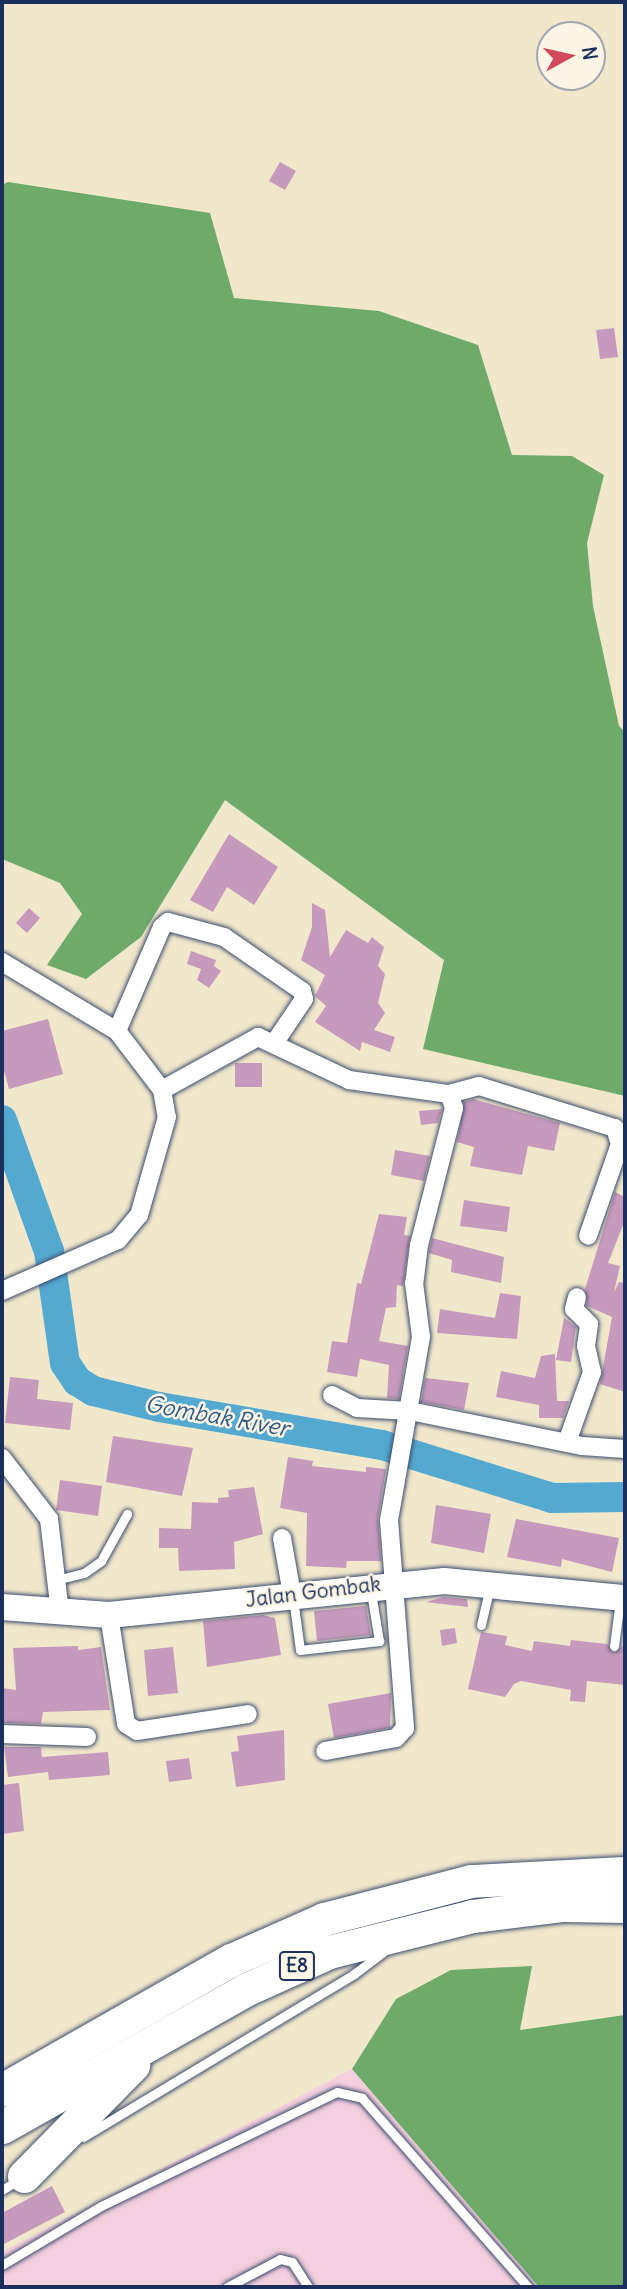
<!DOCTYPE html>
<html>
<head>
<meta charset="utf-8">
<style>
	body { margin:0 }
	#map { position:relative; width:627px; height:2289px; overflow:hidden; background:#f1e8cc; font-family:Delius,sans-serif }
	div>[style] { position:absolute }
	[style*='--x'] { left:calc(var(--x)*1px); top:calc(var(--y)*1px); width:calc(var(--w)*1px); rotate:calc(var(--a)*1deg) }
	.built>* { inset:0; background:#f4cfde }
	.forest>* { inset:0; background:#6eaa6a }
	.river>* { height:30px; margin:-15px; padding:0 15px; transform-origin:15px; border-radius:15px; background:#54a9d0 }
	.building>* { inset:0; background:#c69abc }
	.roads { filter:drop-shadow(0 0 2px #3b4b6e) drop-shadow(0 0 2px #3b4b6e) }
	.service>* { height:9px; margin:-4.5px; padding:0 4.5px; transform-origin:4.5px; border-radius:4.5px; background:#fff }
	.minor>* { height:18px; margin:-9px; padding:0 9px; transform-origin:9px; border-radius:9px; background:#fff }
	.secondary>* { height:26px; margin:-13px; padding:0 13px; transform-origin:13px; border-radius:13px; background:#fff }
	.motorway>* { height:33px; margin:-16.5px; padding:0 16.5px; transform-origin:16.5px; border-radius:16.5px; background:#fff }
	span { translate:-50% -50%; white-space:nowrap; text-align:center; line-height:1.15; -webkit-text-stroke:5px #fcf5e5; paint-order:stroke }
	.shield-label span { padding:2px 5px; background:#fcf5e5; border:2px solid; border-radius:5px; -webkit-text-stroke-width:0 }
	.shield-label { font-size:19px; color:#1b2f5e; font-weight:700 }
	.street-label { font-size:21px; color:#1b2f5e }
	.water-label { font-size:23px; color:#2f5a86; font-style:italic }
	.frame { position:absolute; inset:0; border:4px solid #1b2f5e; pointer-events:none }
	.north { position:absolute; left:536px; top:21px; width:70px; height:70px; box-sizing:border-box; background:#fcf5e5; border:2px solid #a2a6af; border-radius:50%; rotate:82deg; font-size:19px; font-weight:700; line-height:28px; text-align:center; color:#1b2f5e }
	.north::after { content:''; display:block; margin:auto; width:24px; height:32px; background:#d1495b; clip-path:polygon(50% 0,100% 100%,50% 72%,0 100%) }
</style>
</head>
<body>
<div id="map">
	<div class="built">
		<div style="clip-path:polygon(352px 2069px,539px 2287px,2px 2287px,2px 2252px)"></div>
	</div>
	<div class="forest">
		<div style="clip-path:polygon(8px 182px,210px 213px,234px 298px,379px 311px,478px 345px,512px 455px,572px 456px,604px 475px,587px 543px,593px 606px,619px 726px,625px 732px,625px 1096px,423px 1049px,444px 960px,225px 800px,141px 937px,86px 979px,47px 965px,82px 914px,60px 883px,2px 859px,2px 185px)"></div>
		<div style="clip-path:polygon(532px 1966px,520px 2030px,625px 2015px,625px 2287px,539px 2287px,352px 2069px,396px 1999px,451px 1970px)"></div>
	</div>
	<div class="river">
		<div style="--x:2;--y:1120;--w:139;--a:70.3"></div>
		<div style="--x:49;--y:1251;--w:113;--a:81.9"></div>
		<div style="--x:65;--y:1363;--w:22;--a:56"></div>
		<div style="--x:77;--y:1381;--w:19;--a:32"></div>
		<div style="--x:93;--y:1391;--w:68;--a:13.6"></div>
		<div style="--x:159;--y:1407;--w:226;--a:9.7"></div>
		<div style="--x:382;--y:1445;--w:178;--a:17.3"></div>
		<div style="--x:552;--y:1498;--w:73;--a:-0.8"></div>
	</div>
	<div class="building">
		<div style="clip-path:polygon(280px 162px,296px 171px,285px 190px,269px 181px)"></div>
		<div style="clip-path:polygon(614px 328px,618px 357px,600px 359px,596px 330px)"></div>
		<div style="clip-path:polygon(229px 834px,278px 867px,254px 905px,227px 887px,213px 912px,190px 900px)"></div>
		<div style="clip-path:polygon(312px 903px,325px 910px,330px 957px,346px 930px,368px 943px,372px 937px,384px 947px,378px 966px,385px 974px,378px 1003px,385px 1013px,374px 1030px,395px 1037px,390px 1052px,362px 1042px,360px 1051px,315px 1022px,326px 1006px,315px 996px,325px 975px,301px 960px,312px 927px)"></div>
		<div style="clip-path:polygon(29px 908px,40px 918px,27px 933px,16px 923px)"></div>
		<div style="clip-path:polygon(191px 951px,216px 960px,214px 966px,221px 971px,209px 988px,197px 980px,201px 969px,187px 964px)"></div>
		<div style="clip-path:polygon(48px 1019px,63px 1074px,9px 1089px,2px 1063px,2px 1031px)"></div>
		<div style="clip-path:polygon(235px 1063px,262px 1063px,262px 1087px,235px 1087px)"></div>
		<div style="clip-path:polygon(473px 1099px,560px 1123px,554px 1151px,528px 1146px,522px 1175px,470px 1166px,474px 1147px,457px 1142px,464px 1102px)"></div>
		<div style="clip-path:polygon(442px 1109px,438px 1123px,421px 1125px,419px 1111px)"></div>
		<div style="clip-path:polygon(395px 1150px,430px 1156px,424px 1181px,391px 1175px)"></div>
		<div style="clip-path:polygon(615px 1192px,625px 1197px,625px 1220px,608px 1263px,620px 1266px,614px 1292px,619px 1282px,625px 1283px,625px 1392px,600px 1384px,612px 1317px,587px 1306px,585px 1289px)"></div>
		<div style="clip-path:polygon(464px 1200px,510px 1207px,507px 1232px,460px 1226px)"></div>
		<div style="clip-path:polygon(379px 1214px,407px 1217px,404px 1235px,410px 1236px,403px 1286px,397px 1285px,396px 1307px,386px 1308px,379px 1341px,408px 1346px,399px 1399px,387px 1398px,389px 1365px,360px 1359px,357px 1377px,327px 1372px,332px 1341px,347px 1343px,357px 1283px,361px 1284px)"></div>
		<div style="clip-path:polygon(432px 1238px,504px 1257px,501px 1283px,451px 1272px,452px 1260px,429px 1253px)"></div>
		<div style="clip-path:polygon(500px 1293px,521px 1296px,517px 1339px,437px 1333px,440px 1309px,495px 1318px)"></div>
		<div style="clip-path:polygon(564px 1318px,576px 1327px,571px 1362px,556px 1360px)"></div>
		<div style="clip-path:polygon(555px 1354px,557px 1401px,569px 1401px,563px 1418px,539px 1418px,539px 1405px,496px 1397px,501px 1371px,535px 1378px,541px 1356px)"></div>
		<div style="clip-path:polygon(10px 1377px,39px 1380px,37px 1399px,73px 1403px,70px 1430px,5px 1423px)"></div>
		<div style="clip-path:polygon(425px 1378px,469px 1383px,464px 1410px,421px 1402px)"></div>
		<div style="clip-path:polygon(113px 1436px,193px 1448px,182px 1496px,106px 1482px)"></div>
		<div style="clip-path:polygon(288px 1457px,313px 1461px,312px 1466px,366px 1472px,366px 1467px,386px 1469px,378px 1518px,381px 1561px,347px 1561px,346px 1568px,306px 1566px,307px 1513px,280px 1508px)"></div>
		<div style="clip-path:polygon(60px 1480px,102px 1486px,98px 1516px,56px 1510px)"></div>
		<div style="clip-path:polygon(254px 1487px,263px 1534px,234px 1542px,235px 1569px,179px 1571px,178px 1548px,159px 1548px,159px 1528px,191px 1529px,192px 1502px,218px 1503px,218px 1498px,229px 1497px,228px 1490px)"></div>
		<div style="clip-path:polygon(436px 1505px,491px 1514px,484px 1553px,431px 1543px)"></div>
		<div style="clip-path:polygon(516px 1519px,619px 1538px,612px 1572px,562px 1559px,561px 1567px,507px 1557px)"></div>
		<div style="clip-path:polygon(444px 1597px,467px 1599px,468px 1607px,426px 1602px)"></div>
		<div style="clip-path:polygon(366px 1606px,371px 1635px,317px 1641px,314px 1611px)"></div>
		<div style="clip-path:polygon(263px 1615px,275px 1618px,281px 1655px,207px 1667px,203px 1621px)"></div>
		<div style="clip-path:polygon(455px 1628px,457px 1643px,442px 1646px,440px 1630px)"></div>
		<div style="clip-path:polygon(481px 1632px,507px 1636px,505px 1645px,532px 1651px,534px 1641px,570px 1646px,571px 1640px,607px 1644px,614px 1653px,625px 1644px,625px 1685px,587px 1681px,585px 1702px,570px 1701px,571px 1690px,521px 1681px,514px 1684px,505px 1697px,468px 1689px)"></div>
		<div style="clip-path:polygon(78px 1646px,78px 1650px,101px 1647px,110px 1710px,43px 1712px,41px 1724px,2px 1723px,2px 1688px,16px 1690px,13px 1648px)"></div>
		<div style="clip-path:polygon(173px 1647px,178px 1693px,148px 1696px,144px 1650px)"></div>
		<div style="clip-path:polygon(391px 1693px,390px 1728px,334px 1738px,328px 1704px)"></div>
		<div style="clip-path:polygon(284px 1730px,285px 1780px,236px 1787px,231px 1752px,239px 1751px,237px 1736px)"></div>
		<div style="clip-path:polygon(4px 1747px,41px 1747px,42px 1757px,108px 1752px,110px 1775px,49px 1780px,48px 1772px,8px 1777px)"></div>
		<div style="clip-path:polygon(189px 1758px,192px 1779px,169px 1782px,166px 1761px)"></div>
		<div style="clip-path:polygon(19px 1783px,24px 1831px,2px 1834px,2px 1785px)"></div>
		<div style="clip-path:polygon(52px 2186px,65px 2212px,2px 2245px,2px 2213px)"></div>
	</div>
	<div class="roads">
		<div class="service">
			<div style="--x:60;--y:1579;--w:25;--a:-14"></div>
			<div style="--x:84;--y:1573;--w:21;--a:-35"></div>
			<div style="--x:101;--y:1561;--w:54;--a:-61"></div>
			<div style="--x:293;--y:1598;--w:52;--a:82.3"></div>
			<div style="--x:300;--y:1650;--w:80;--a:-6.5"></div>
			<div style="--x:379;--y:1641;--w:50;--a:-99.3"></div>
			<div style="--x:481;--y:1625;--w:39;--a:-77"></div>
			<div style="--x:614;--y:1646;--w:46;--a:-82.6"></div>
			<div style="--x:83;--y:2137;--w:316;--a:-31"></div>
			<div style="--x:354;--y:1974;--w:36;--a:-37"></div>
			<div style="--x:2;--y:2190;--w:19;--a:-32"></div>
			<div style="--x:2;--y:2265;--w:115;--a:-30.8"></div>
			<div style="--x:101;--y:2206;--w:262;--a:-25.8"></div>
			<div style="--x:337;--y:2092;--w:26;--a:13"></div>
			<div style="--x:362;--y:2098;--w:252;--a:48.7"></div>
			<div style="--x:227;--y:2287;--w:60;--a:-27.8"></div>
			<div style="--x:280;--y:2259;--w:12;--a:14"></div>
			<div style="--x:292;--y:2262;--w:30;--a:57"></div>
		</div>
		<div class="minor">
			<div style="--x:2;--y:962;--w:134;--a:31"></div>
			<div style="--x:117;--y:1031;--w:74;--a:52.7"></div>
			<div style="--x:162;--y:1090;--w:27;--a:80"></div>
			<div style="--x:167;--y:1117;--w:102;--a:105.9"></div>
			<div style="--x:139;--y:1215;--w:33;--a:130"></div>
			<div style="--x:118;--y:1240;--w:127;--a:156.3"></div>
			<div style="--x:117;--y:1031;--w:113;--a:-66.6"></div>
			<div style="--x:162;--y:927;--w:8;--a:-40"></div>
			<div style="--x:168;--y:922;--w:58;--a:15"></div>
			<div style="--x:224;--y:937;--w:95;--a:34.7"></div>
			<div style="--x:302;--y:991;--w:8;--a:76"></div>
			<div style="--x:304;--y:999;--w:52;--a:124"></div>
			<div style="--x:162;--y:1090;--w:110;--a:-28.9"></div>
			<div style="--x:258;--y:1037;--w:101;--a:25.3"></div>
			<div style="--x:349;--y:1080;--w:101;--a:8"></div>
			<div style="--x:449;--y:1094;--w:15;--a:70"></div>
			<div style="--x:454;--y:1108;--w:141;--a:104.3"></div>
			<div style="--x:419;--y:1245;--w:38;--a:97"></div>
			<div style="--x:414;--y:1283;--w:54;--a:82.6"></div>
			<div style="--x:421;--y:1337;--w:186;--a:99.9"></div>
			<div style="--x:389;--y:1520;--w:209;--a:85.6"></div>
			<div style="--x:405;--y:1728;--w:13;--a:132"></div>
			<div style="--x:396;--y:1738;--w:72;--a:169.6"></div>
			<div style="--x:449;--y:1094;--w:31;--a:-15"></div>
			<div style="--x:479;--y:1086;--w:142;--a:17.2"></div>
			<div style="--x:615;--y:1128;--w:17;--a:73"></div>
			<div style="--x:620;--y:1144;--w:97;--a:109.2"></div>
			<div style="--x:332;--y:1395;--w:28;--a:27"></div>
			<div style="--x:357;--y:1408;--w:53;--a:3.2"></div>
			<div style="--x:410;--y:1411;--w:176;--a:11.5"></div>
			<div style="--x:582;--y:1446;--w:43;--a:4"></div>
			<div style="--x:567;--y:1442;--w:74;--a:-70.3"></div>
			<div style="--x:592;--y:1372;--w:27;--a:-103"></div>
			<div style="--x:586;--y:1346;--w:22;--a:-82"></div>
			<div style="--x:589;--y:1324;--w:21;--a:-135"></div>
			<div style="--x:574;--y:1309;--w:12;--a:-76"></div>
			<div style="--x:2;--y:1458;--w:77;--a:52.4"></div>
			<div style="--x:49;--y:1519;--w:94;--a:83.3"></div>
			<div style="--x:282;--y:1538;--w:57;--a:79.9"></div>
			<div style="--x:109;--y:1615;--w:110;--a:81.1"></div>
			<div style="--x:126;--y:1724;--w:13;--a:32"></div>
			<div style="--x:137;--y:1731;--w:112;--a:-8.7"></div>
			<div style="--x:2;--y:1734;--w:85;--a:2"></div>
		</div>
		<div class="secondary">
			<div style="--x:2;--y:1607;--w:107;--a:4.3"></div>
			<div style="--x:109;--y:1615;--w:337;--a:-5.8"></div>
			<div style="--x:444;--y:1581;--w:182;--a:5.4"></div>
		</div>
		<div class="motorway">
			<div style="--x:2;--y:2090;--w:263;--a:-29.6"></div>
			<div style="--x:231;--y:1960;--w:102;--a:-23.8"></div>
			<div style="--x:324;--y:1919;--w:152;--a:-14.5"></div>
			<div style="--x:471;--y:1881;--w:154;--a:-3"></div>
			<div style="--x:2;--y:2127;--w:279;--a:-29.4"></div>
			<div style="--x:245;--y:1990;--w:92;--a:-24.3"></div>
			<div style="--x:329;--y:1952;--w:147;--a:-14.1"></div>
			<div style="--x:472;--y:1916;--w:92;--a:-6.9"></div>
			<div style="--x:563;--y:1905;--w:62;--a:0.9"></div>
			<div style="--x:24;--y:2176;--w:156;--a:-45.5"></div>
		</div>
	</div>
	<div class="shield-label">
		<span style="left:297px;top:1966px">E8</span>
	</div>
	<div class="street-label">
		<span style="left:313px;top:1592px;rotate:-7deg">Jalan Gombak</span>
	</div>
	<div class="water-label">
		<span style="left:217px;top:1416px;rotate:10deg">Gombak River</span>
	</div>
	<div class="frame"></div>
	<div class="north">N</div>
</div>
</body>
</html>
